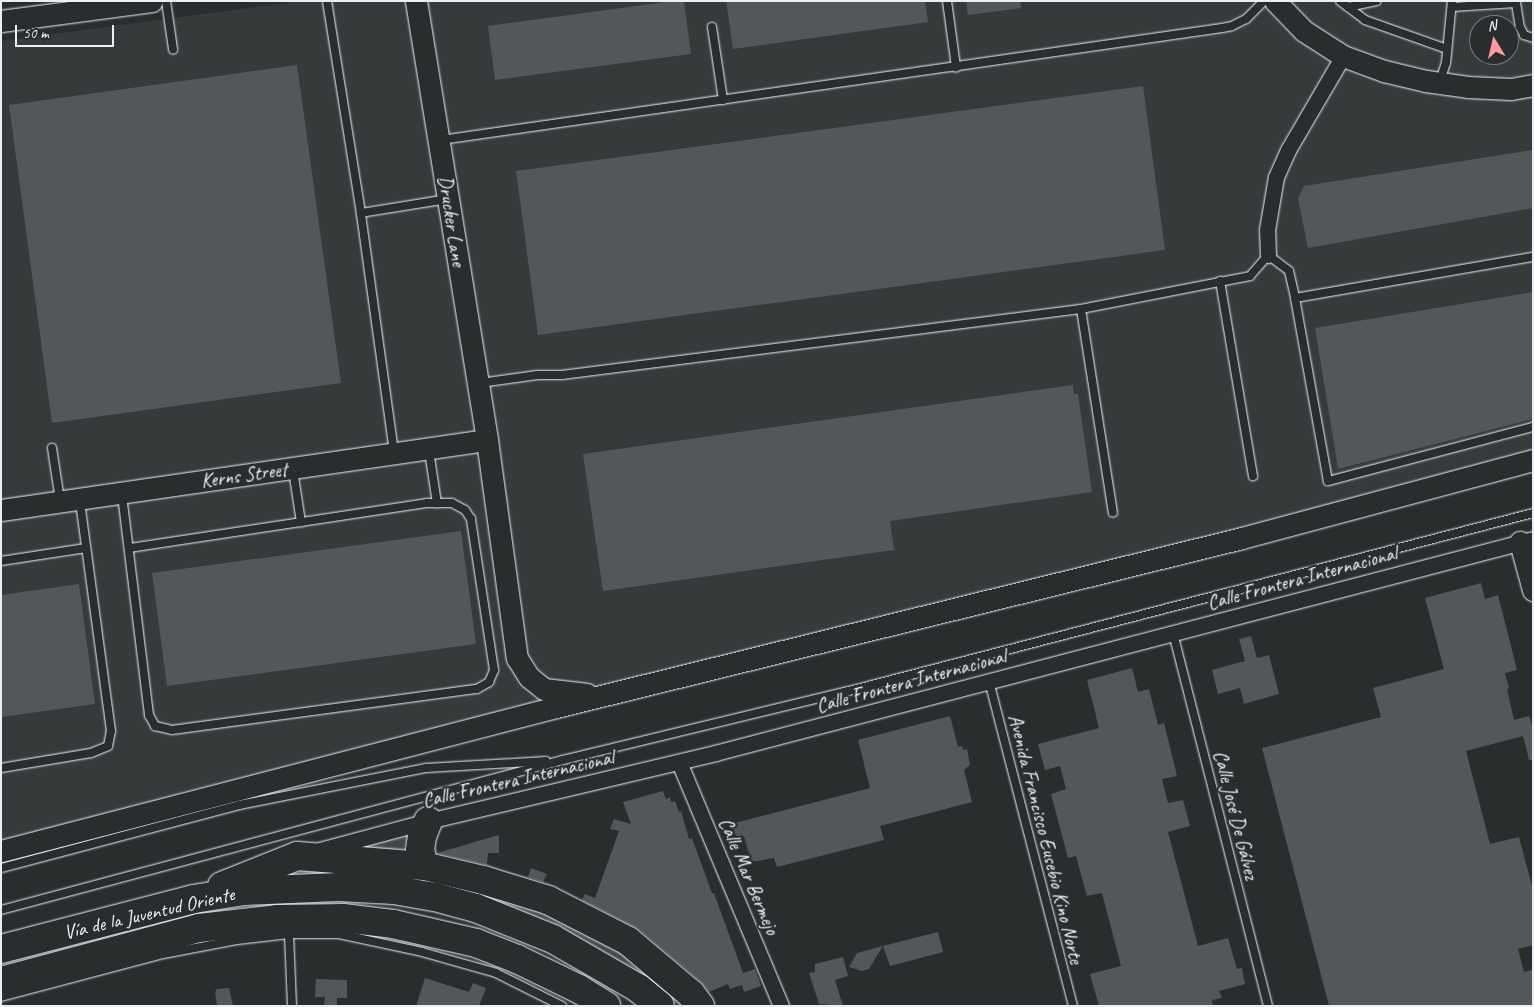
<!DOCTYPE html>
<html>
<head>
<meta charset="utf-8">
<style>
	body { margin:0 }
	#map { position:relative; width:1534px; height:1007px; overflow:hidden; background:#2a2d2e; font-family:Caveat,sans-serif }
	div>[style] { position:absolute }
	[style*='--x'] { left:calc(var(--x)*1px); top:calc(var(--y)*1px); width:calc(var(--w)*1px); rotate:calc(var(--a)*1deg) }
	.built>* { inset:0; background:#363a3b }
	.green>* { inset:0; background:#424648 }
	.building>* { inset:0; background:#535759 }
	.roads { filter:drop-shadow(0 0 1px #e8f1f8) drop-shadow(0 0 1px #e8f1f8) }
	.lane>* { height:8px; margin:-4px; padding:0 4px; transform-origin:4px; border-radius:4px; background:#2a2d2e }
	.street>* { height:15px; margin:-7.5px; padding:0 7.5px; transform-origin:7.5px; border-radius:7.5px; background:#2a2d2e }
	.secondary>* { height:21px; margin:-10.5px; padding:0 10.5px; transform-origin:10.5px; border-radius:10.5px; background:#2a2d2e }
	.highway>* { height:28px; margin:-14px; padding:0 14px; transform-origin:14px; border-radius:14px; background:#2a2d2e }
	span { translate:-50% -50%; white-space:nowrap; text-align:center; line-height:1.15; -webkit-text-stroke:4.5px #2a2d2e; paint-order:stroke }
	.street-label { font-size:20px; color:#e8f1f8 }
	.frame { position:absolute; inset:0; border:2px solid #e8f1f8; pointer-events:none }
	.north { position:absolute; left:1469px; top:15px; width:50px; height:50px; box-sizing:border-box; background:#2a2d2e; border:1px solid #767b7f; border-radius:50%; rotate:351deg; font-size:14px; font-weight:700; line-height:20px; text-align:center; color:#e8f1f8 }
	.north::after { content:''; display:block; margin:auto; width:18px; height:22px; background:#ff9aa2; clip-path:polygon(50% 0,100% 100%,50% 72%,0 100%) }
	.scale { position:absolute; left:15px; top:25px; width:99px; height:22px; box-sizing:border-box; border:2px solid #e8f1f8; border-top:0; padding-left:6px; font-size:15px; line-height:18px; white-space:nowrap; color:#e8f1f8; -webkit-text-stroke:4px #2a2d2e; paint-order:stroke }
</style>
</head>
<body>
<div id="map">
	<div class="built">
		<div style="clip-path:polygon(evenodd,300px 1px,1533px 1px,1533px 467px,1px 855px,1px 41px,300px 1px,1479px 25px,1509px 25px,1509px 55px,1479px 55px,1479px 25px)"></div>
	</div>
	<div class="green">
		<div style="clip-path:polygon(409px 833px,402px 852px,332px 855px)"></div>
		<div style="clip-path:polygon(311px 868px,393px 871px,536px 907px,624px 953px,691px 1006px,679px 1006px,667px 995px,592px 946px,311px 875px,288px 875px)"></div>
	</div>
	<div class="building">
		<div style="clip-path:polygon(673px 1px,684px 1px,691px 54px,495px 80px,488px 26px)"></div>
		<div style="clip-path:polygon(726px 1px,925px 1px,928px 22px,733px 49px)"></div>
		<div style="clip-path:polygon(966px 1px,1020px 1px,1021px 8px,968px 15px)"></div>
		<div style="clip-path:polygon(297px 65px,341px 383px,52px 423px,9px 105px)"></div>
		<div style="clip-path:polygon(1143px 86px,1165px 250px,538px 335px,516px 171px)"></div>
		<div style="clip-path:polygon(1533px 150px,1533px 208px,1308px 248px,1298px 199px,1304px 186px)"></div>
		<div style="clip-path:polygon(1533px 292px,1533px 419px,1338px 469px,1315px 328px)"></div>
		<div style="clip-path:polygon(1073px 385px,1074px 394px,1078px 394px,1092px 492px,890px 521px,894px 550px,603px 591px,583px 454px)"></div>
		<div style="clip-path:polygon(461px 531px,476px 644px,167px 686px,152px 573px)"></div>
		<div style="clip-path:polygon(1481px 583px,1485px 599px,1498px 595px,1517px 670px,1505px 673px,1509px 688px,1507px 689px,1514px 720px,1529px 716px,1533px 729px,1533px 760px,1529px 760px,1523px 736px,1466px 751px,1490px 844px,1519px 837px,1533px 890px,1533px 945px,1518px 949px,1524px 972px,1533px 970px,1533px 1006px,1329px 1006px,1262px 748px,1381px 717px,1373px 688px,1444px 669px,1425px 598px)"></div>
		<div style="clip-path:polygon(79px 584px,95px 704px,1px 717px,1px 595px)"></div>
		<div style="clip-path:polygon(1251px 636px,1257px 658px,1269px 655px,1279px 694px,1244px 704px,1240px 688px,1218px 694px,1212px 670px,1245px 661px,1239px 639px)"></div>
		<div style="clip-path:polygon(1132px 668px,1138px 692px,1149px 689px,1158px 725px,1164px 723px,1177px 776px,1162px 779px,1168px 803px,1183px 800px,1190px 826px,1168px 832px,1198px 946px,1228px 938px,1237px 969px,1242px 968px,1245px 984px,1219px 991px,1222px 998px,1212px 1000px,1213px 1006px,1099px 1006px,1090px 974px,1121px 966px,1102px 893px,1087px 896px,1076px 856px,1068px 858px,1051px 794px,1066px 789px,1060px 766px,1045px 770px,1038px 744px,1099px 728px,1087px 680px)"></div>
		<div style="clip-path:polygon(950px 716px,958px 747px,962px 746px,963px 750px,967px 749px,970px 765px,964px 770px,972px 802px,880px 826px,884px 840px,777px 867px,774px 858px,751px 862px,744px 836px,737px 838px,731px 824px,870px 788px,858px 740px)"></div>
		<div style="clip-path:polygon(663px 791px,666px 799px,670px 797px,671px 802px,675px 801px,679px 812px,681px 811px,689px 839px,692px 838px,712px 893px,714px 893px,743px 973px,755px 969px,761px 986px,744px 992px,742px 985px,730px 989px,728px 984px,709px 992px,701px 982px,638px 929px,582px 900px,585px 894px,595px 898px,619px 831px,610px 829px,614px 819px,631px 824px,623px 802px)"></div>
		<div style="clip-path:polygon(499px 835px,499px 853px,488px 853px,487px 865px,437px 853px)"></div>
		<div style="clip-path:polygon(531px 868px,547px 874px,543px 882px,528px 877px)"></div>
		<div style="clip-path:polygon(938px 932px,943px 952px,890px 966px,883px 946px)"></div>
		<div style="clip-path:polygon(883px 946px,869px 969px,862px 971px,849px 967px,857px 953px)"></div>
		<div style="clip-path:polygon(843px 957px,848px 976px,835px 980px,843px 1006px,819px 1004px,809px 973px,815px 972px,815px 964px)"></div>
		<div style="clip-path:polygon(425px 978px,469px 992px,473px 983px,486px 988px,479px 1006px,416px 1006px)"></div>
		<div style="clip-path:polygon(316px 979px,347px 980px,347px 998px,337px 998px,337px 1006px,324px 1006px,325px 997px,315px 997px)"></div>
		<div style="clip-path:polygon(229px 988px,233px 1006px,217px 1006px,215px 992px,217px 989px)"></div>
	</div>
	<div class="roads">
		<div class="lane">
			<div style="--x:166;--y:1;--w:49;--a:81.7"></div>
			<div style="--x:327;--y:1;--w:215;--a:80.9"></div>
			<div style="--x:947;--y:1;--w:67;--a:82.2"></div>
			<div style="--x:1340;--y:1;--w:31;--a:37"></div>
			<div style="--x:1365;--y:20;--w:87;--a:19.5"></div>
			<div style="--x:1348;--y:7;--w:29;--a:-12"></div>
			<div style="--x:1452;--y:7;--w:64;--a:-3.6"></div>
			<div style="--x:1516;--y:3;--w:24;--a:81"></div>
			<div style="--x:1520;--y:27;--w:9;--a:63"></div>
			<div style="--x:1524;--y:35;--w:9;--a:18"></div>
			<div style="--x:712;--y:27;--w:74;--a:81.4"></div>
			<div style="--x:1440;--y:81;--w:19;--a:-72"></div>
			<div style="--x:1446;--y:63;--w:62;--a:-84.5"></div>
			<div style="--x:441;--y:140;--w:789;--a:-8.16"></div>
			<div style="--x:1222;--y:28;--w:10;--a:-11"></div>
			<div style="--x:1232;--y:26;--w:16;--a:-27"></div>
			<div style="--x:1246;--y:19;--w:25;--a:-45"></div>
			<div style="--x:1220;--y:281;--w:198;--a:80.4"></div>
			<div style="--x:1295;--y:298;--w:186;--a:79.8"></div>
			<div style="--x:1328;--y:481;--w:212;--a:-14.8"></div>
			<div style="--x:1081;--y:309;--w:206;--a:81.1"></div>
			<div style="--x:480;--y:383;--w:58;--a:-8"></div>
			<div style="--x:537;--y:375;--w:25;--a:0"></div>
			<div style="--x:562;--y:375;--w:523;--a:-7.25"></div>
			<div style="--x:1081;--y:309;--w:172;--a:-11"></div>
			<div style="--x:1250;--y:276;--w:28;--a:-49"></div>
			<div style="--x:1268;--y:255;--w:26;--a:37"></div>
			<div style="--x:1289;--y:271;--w:28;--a:77"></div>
			<div style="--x:1295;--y:298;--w:242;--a:-9.8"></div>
			<div style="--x:52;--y:448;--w:53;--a:81.3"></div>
			<div style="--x:429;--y:451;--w:53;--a:81.3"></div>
			<div style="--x:394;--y:452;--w:241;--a:-97.9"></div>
			<div style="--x:361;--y:213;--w:87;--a:-9.2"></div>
			<div style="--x:293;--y:470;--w:53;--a:81.3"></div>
			<div style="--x:122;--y:495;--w:222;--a:83"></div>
			<div style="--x:149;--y:715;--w:13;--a:61"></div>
			<div style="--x:155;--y:726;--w:17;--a:13"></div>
			<div style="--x:172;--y:730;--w:308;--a:-7.7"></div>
			<div style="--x:477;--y:689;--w:14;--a:-30"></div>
			<div style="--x:489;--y:682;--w:13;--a:-67"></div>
			<div style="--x:494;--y:670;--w:153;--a:-98.7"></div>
			<div style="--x:471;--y:519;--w:11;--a:-124"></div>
			<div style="--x:465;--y:510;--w:15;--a:-152"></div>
			<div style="--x:452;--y:503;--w:25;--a:180"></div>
			<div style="--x:427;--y:503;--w:301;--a:171.4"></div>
			<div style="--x:1;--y:561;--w:86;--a:-8.7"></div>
			<div style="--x:1173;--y:633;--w:385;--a:75.7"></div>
			<div style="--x:989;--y:681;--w:336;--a:75.5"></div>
			<div style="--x:1;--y:768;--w:91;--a:-9.5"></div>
			<div style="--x:91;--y:753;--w:18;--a:-22"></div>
			<div style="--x:108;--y:746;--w:15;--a:-79"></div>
			<div style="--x:111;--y:731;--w:232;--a:-97.7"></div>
			<div style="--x:1;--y:868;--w:246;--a:-14.8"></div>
			<div style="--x:239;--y:805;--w:191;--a:-11.2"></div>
			<div style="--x:426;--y:768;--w:120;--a:-3.3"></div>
			<div style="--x:1;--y:910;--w:582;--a:-14.94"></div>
			<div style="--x:563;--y:760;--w:290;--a:-13.6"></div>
			<div style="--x:845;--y:692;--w:711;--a:-14.58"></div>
			<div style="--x:289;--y:934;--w:72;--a:87.6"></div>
			<div style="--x:1;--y:997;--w:168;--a:-14.9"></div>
			<div style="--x:163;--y:954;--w:75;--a:-10.7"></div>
			<div style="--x:237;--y:940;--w:52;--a:-6.6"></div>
			<div style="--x:289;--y:934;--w:50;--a:0"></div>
			<div style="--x:339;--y:934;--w:85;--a:12.2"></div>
			<div style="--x:422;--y:952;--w:77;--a:15.8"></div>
			<div style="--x:496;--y:973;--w:74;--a:26.6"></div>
		</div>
		<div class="street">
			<div style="--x:1268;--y:255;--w:25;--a:-92"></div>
			<div style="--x:1267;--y:230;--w:54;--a:-80.4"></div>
			<div style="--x:1276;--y:177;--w:30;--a:-66"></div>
			<div style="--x:1288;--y:150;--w:109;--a:-59.7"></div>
			<div style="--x:679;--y:762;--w:264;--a:67.3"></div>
			<div style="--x:316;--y:851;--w:116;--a:-15"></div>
			<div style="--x:428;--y:821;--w:295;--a:-13.3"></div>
			<div style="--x:715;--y:753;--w:846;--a:-14.66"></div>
		</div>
		<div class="secondary">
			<div style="--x:416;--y:1;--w:445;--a:80.8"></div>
			<div style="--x:487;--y:440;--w:220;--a:82.2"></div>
			<div style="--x:517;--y:658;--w:22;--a:58"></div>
			<div style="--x:529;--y:677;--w:19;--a:39"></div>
			<div style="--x:544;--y:689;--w:43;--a:6.6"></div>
			<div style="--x:1275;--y:1;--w:42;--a:46"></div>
			<div style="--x:1304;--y:31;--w:46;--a:32.7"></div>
			<div style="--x:1343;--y:56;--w:44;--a:20.1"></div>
			<div style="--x:1384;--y:71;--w:43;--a:13.4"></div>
			<div style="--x:1426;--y:81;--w:42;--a:8.1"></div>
			<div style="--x:1468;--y:87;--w:43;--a:2.7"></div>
			<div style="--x:1511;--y:89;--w:22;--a:-10"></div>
			<div style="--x:1;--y:21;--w:152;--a:-7.5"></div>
			<div style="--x:1;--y:510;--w:491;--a:-8.2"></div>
			<div style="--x:1520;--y:542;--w:50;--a:74.8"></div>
			<div style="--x:1;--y:851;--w:573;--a:-14.55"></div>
			<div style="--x:556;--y:707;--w:707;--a:-13.84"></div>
			<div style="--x:1242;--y:538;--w:301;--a:-15"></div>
		</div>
		<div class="highway">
			<div style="--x:424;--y:866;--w:16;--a:-104"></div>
			<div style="--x:420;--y:850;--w:14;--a:-82"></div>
			<div style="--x:422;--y:836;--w:16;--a:-68"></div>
			<div style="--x:222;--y:886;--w:81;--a:-21.8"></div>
			<div style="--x:297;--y:856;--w:127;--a:4.5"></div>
			<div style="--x:424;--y:866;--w:61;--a:13.3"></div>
			<div style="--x:483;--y:880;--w:68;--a:17.1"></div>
			<div style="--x:548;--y:900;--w:90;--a:27.1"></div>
			<div style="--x:628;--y:941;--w:82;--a:40.1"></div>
			<div style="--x:691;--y:994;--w:15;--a:53"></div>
			<div style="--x:1;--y:949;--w:199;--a:-14.5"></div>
			<div style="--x:194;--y:899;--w:51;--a:-9.1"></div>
			<div style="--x:244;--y:891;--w:94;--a:-2.4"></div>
			<div style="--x:338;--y:887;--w:56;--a:3.1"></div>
			<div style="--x:394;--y:890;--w:42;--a:9.7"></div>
			<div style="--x:435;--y:897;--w:42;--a:15"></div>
			<div style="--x:476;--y:908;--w:83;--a:21.9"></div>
			<div style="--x:553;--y:939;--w:98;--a:30"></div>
			<div style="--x:638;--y:988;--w:28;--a:39"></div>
			<div style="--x:1;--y:981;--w:205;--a:-15"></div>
			<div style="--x:199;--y:928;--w:80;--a:-6.5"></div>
			<div style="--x:278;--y:919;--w:65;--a:-0.9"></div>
			<div style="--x:343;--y:918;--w:50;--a:6.8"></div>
			<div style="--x:393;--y:924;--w:85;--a:12.9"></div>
			<div style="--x:476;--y:943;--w:44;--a:21.3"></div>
			<div style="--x:517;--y:959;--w:69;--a:25.8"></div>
			<div style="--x:579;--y:989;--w:32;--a:32"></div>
		</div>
	</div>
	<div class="street-label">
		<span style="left:452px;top:221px;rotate:81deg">Drucker Lane</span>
		<span style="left:244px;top:475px;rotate:-8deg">Kerns Street</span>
		<span style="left:1302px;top:578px;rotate:-15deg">Calle Frontera Internacional</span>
		<span style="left:911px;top:681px;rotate:-15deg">Calle Frontera Internacional</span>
		<span style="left:518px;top:779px;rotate:-13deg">Calle Frontera Internacional</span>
		<span style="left:1236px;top:815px;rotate:76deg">Calle José De Gálvez</span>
		<span style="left:1046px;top:839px;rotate:76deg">Avenida Francisco Eusebio Kino Norte</span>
		<span style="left:749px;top:876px;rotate:67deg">Calle Mar Bermejo</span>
		<span style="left:149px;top:913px;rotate:-13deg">Vía de la Juventud Oriente</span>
	</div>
	<div class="frame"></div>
	<div class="north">N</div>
	<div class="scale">50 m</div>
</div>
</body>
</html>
